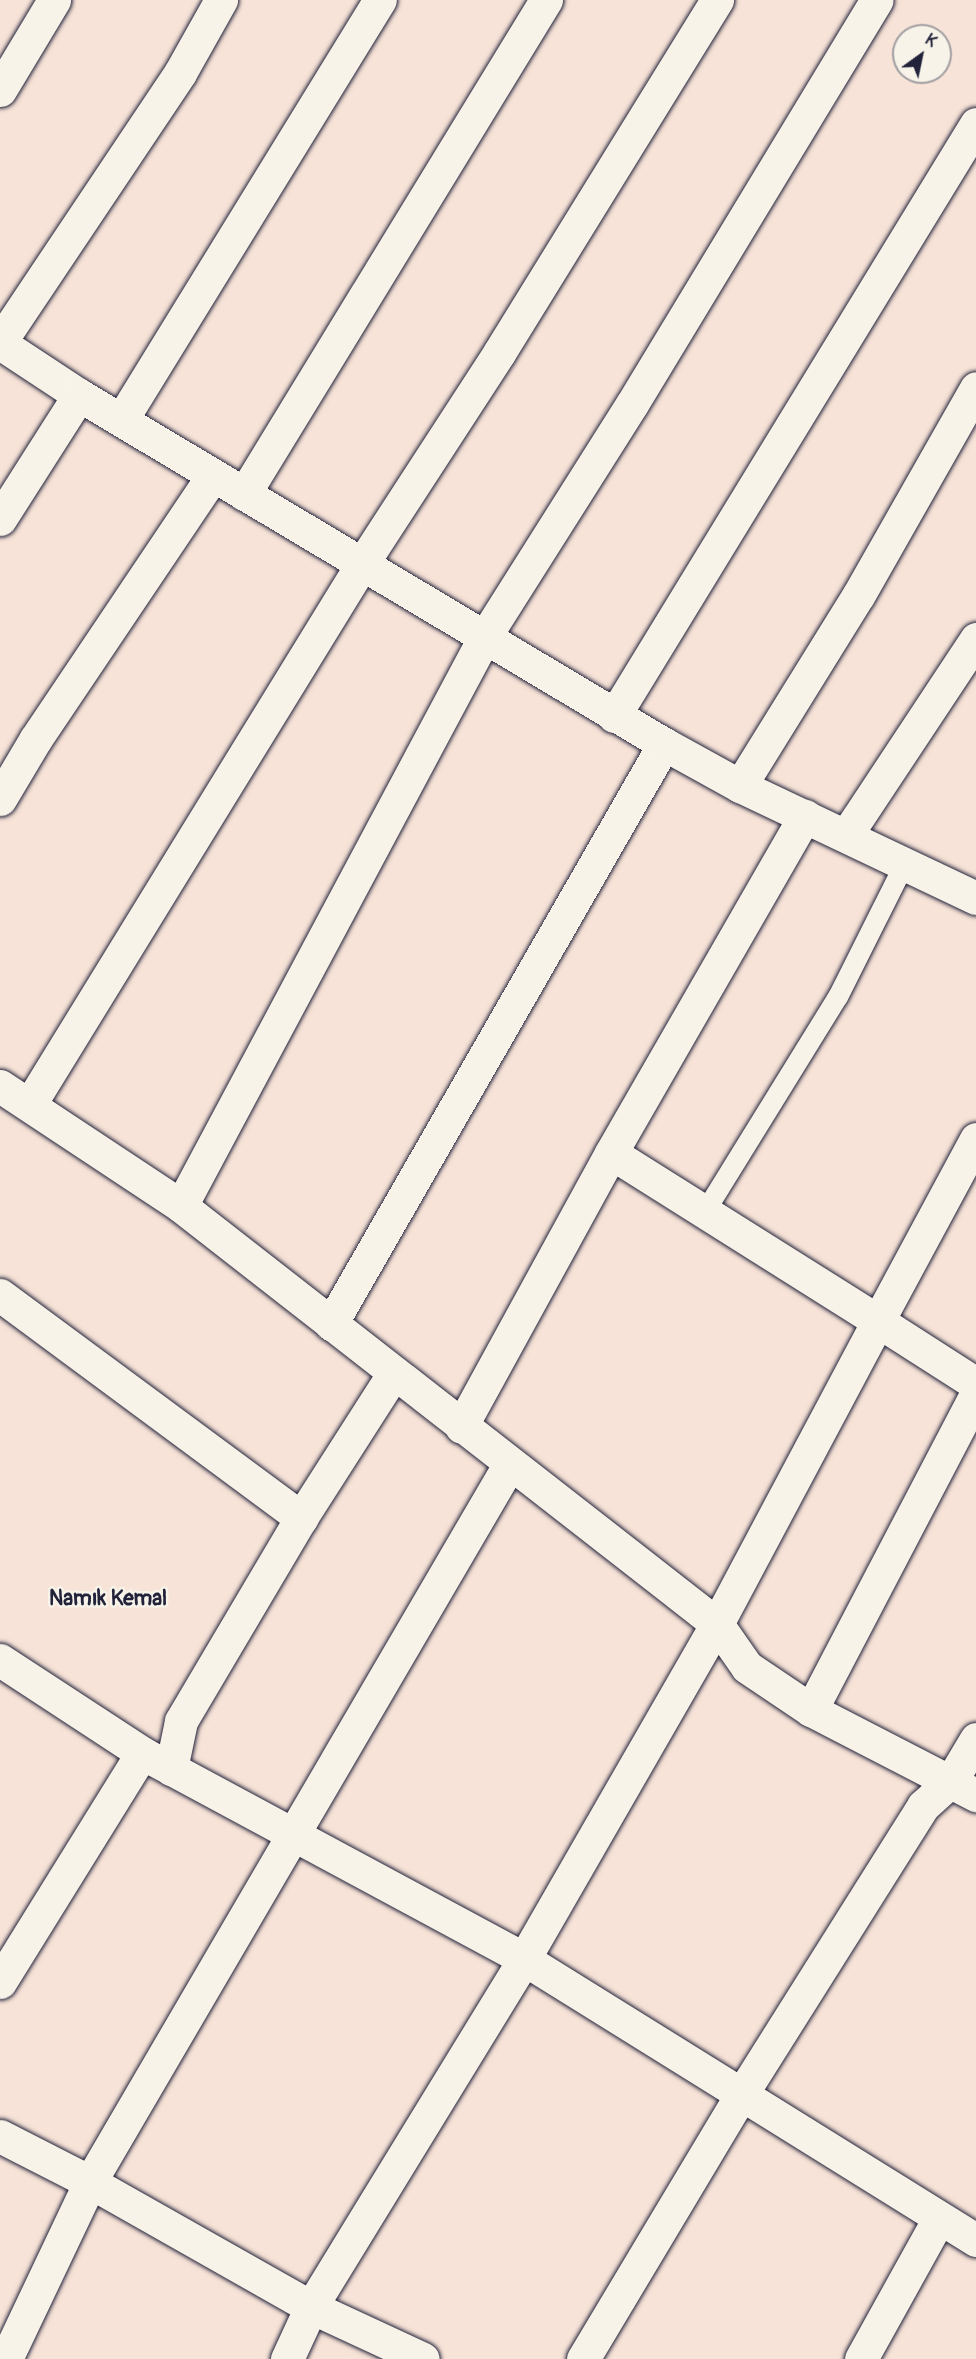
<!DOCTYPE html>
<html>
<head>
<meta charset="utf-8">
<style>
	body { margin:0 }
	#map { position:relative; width:976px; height:2359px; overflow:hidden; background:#f7e3d7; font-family:Pangolin,sans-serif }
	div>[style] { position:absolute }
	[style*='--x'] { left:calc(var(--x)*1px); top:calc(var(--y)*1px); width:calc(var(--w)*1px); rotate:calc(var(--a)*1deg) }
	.roads { filter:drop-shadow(0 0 2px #22223b) drop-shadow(0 0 2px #22223b) }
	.service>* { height:20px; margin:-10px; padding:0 10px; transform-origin:10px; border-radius:10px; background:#f7f3e8 }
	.minor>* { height:33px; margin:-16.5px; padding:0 16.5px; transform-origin:16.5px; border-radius:16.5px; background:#f7f3e8 }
	.tertiary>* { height:33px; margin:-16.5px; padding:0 16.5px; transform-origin:16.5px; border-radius:16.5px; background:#f7f3e8 }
	.secondary>* { height:33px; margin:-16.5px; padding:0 16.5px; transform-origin:16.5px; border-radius:16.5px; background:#f7f3e8 }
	span { translate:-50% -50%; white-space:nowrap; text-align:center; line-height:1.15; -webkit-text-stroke:5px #f7f3e8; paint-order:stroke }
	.district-label { font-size:21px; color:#22223b; font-weight:700 }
	.north { position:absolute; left:892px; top:24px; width:60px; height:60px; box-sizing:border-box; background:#f7f3e8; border:2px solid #a29fa3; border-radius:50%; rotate:33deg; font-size:16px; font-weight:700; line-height:24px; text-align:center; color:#22223b }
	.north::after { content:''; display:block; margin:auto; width:21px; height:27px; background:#22223b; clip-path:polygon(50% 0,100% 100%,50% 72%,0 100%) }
</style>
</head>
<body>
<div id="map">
	<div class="roads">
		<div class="service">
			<div style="--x:705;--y:1212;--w:253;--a:-58.3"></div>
			<div style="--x:838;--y:997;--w:150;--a:-63.4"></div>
		</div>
		<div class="minor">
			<div style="--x:0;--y:90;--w:105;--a:-59"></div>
			<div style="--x:0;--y:342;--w:324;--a:-56.2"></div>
			<div style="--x:180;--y:73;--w:84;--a:-60.7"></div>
			<div style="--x:0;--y:343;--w:95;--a:33.4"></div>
			<div style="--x:79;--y:395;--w:147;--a:122.5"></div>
			<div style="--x:122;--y:419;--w:492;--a:-58.4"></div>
			<div style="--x:244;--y:494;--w:579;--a:-58.56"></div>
			<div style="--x:614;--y:716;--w:694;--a:-58.55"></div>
			<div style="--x:740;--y:786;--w:224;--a:-58.2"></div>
			<div style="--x:858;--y:596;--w:239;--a:-60.4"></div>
			<div style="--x:0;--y:799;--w:69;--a:-59.3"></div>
			<div style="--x:35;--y:740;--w:319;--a:-56.1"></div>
			<div style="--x:847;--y:834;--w:234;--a:-56.5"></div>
			<div style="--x:30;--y:1104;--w:634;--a:-58.42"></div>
			<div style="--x:362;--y:564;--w:252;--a:-57"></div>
			<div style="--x:499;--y:353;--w:415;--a:-58.3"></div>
			<div style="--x:976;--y:1139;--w:207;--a:118.3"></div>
			<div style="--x:878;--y:1321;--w:117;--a:32.7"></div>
			<div style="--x:611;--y:1153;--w:389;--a:-60.1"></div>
			<div style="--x:181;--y:1206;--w:644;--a:-61.92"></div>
			<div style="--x:484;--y:638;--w:277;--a:-57.7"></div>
			<div style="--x:632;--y:404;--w:472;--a:-58.8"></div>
			<div style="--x:0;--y:1295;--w:375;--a:36.5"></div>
			<div style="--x:331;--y:1324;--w:669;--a:-60.14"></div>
			<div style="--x:0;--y:1660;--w:170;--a:33.2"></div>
			<div style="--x:142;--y:1753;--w:434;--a:28.3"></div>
			<div style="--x:524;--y:1959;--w:532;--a:31.87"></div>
			<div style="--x:811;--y:1710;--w:356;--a:-62.4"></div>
			<div style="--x:171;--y:1769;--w:49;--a:-78.2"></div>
			<div style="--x:181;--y:1721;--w:236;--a:-59.4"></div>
			<div style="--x:301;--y:1518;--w:171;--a:-57.4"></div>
			<div style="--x:0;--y:1982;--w:269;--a:-58.2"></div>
			<div style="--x:0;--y:2136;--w:101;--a:27.1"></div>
			<div style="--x:90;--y:2182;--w:254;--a:29.5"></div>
			<div style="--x:311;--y:2307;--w:123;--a:24.9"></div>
			<div style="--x:6;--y:2359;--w:196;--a:-64.6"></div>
			<div style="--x:90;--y:2182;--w:830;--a:-59.7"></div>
			<div style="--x:287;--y:2359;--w:57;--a:-65.2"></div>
			<div style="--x:311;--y:2307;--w:408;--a:-58.5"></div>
			<div style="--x:524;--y:1959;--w:387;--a:-60.1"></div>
			<div style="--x:717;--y:1624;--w:343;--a:-62"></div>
			<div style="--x:878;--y:1321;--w:315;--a:-147.8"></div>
			<div style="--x:611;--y:1153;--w:312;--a:118.7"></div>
			<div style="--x:583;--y:2359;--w:311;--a:-59.1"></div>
			<div style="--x:743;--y:2092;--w:338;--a:-57.8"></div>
			<div style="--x:923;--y:1806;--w:38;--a:-42"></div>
			<div style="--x:951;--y:1781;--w:49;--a:-59.2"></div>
			<div style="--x:861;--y:2359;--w:161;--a:-61"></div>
		</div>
		<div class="tertiary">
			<div style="--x:0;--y:1086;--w:217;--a:33.5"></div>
			<div style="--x:181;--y:1206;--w:680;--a:37.95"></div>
			<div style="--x:717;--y:1624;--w:52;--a:55.1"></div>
			<div style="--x:747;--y:1667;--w:77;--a:33.9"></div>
			<div style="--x:811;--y:1710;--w:186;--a:27.3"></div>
		</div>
		<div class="secondary">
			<div style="--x:79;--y:395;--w:681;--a:30.82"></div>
			<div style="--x:664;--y:744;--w:87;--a:28.9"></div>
			<div style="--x:740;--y:786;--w:261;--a:25.4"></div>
		</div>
	</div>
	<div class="district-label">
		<span style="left:108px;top:1599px">Namık Kemal</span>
	</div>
	<div class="north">K</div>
</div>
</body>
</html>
